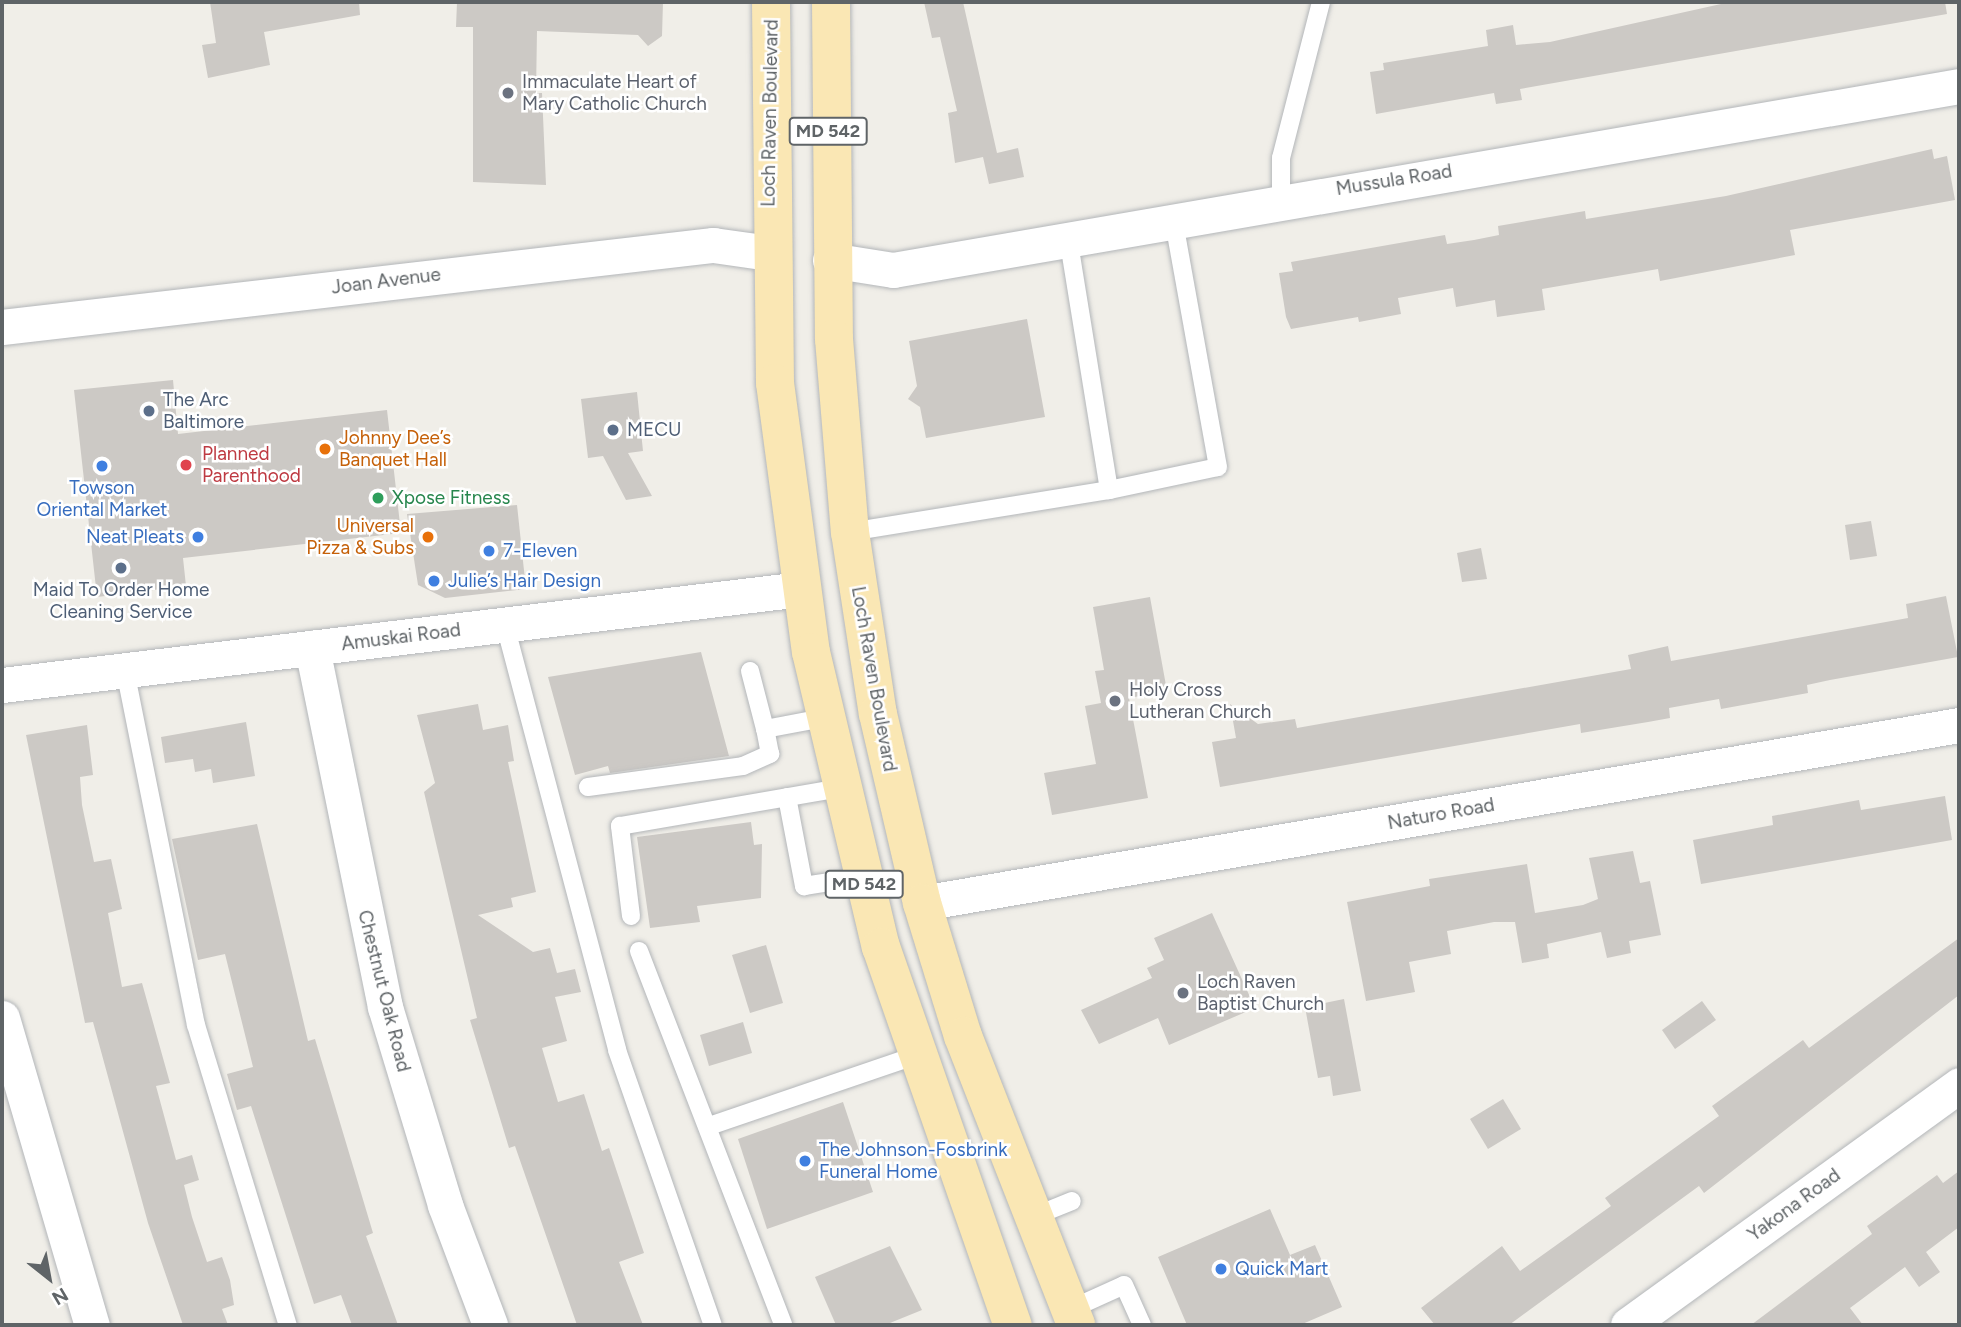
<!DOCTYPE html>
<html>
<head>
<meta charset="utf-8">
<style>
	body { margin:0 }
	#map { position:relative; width:1961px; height:1327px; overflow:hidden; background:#f0eee8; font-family:Figtree,sans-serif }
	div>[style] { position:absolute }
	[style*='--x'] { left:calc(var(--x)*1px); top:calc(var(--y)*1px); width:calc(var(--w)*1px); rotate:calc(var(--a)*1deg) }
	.building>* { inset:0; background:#ccc9c5 }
	.roads { filter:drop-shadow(0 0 2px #b3b6b9) drop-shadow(0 0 2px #b3b6b9) }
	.service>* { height:18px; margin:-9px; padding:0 9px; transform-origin:9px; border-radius:9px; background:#fff }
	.minor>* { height:35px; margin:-17.5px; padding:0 17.5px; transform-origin:17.5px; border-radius:17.5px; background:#fff }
	.primary>* { height:38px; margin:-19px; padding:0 19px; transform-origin:19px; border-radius:19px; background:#fae7b4 }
	.dots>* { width:19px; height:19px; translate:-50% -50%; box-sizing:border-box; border:4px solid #fff; border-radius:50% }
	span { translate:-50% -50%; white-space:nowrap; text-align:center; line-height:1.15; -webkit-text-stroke:5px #fff; paint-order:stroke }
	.shield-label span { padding:2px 5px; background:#fff; border:2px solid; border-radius:5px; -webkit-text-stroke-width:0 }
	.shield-label { font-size:18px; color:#5f6467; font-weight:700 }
	.worship-label { font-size:19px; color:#5b616d }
	.left { translate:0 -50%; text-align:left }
	.street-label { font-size:19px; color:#5f6467 }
	.service-label { font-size:19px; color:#4e5e75 }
	.food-label { font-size:19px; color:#c56008 }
	.right { translate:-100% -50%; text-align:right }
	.health-label { font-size:19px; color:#be3a42 }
	.shop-label { font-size:19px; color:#366cbe }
	.leisure-label { font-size:19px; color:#27864d }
	.frame { position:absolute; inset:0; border:4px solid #5f6467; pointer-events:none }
	.north { position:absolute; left:14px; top:1243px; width:70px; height:70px; -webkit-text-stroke:5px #fff; paint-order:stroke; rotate:149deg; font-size:19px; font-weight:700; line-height:28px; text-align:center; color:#5f6467 }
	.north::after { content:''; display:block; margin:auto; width:24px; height:32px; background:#5f6467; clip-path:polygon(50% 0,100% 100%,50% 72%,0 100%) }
</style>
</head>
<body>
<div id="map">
	<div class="building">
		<div style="clip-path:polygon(210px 2px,359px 2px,360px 15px,264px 32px,270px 65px,208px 78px,202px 45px,216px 43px)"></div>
		<div style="clip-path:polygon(457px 2px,663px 2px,662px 36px,648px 46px,638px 35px,537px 31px,536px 93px,542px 93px,546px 185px,473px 182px,473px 27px,456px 27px)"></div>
		<div style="clip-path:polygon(924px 2px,963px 2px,997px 153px,1018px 148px,1024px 177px,989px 184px,983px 157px,955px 163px,948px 113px,957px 111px,940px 37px,932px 38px)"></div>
		<div style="clip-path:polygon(1730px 2px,1945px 2px,1947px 14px,1520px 89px,1522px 100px,1496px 104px,1494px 93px,1376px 114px,1370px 72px,1384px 70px,1383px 63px,1488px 46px,1486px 30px,1513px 25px,1516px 45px,1550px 42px)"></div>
		<div style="clip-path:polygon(1932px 149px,1934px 159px,1947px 156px,1955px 200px,1790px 230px,1795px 255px,1660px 281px,1658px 269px,1542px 289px,1545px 310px,1497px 317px,1495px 300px,1456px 307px,1453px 288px,1398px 298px,1401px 314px,1359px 322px,1358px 317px,1291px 329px,1286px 317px,1279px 273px,1293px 271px,1291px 262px,1445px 235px,1447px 244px,1474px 240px,1499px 235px,1498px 226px,1585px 211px,1586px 219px,1726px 196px)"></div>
		<div style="clip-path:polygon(1027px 319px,1045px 417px,926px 438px,920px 407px,908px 399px,917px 386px,909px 341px)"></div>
		<div style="clip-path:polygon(173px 380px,178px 434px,387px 410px,401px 533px,183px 558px,186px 586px,97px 597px,74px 390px)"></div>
		<div style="clip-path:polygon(637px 392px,643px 451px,628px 453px,652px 496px,626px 500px,603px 456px,588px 458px,581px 399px)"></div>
		<div style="clip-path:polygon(517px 505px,526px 589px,445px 598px,418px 585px,407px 514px)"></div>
		<div style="clip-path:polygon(1871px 521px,1877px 556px,1850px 560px,1845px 525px)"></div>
		<div style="clip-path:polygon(1481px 548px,1487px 579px,1462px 582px,1457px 553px)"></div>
		<div style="clip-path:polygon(1946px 596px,1958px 657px,1830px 680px,1807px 685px,1808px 693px,1721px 709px,1719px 699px,1669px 708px,1670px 718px,1648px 722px,1581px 733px,1580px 724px,1220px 787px,1212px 742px,1236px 738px,1230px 704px,1258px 724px,1295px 719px,1297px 728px,1631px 669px,1628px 655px,1668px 646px,1671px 661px,1908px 618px,1906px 604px)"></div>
		<div style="clip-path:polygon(1150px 597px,1167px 691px,1129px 698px,1148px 798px,1052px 815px,1044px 773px,1096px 764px,1085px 706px,1101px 703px,1095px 671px,1104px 670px,1093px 607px)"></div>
		<div style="clip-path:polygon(701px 652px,729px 756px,610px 773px,608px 766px,575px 775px,548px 677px)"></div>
		<div style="clip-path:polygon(478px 704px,483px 730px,508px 725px,514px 761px,508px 762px,536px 892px,511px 898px,513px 907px,478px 915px,533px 952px,550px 948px,557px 973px,575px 969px,581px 992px,555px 997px,567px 1041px,542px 1048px,558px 1102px,584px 1094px,602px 1151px,609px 1148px,644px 1253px,619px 1262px,643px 1325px,577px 1325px,515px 1146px,509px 1148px,470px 1020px,477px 1018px,424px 792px,435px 783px,417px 715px)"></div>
		<div style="clip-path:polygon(246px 722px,255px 776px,213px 783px,211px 769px,195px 772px,193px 759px,165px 763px,161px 737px)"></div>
		<div style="clip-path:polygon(87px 725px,93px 775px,80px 777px,82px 805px,94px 862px,111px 859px,122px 909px,108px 913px,122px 987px,142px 983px,170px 1083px,156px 1086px,176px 1160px,192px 1155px,199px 1180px,184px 1185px,192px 1217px,207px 1262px,222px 1257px,230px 1280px,234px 1305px,222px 1309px,228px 1325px,183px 1325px,148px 1223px,93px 1022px,85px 1023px,26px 735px)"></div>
		<div style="clip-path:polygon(1945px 796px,1952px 840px,1701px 884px,1693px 840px,1773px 825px,1772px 816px,1859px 800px,1861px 810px)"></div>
		<div style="clip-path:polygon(751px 822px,754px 845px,762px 844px,761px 898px,697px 906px,700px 922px,650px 928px,637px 837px)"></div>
		<div style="clip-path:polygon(257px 824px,308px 1041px,315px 1039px,373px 1233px,366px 1236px,398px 1325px,352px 1325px,341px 1295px,314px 1304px,251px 1106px,237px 1110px,227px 1074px,253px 1067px,225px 954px,198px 960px,172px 839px)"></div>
		<div style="clip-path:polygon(1633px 851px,1640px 883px,1650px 881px,1661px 935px,1629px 941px,1631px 953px,1607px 958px,1601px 932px,1547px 944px,1549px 958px,1522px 963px,1515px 922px,1494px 922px,1447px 931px,1451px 954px,1409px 962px,1415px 992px,1366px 1001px,1347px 902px,1430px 886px,1429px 879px,1527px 864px,1535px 913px,1583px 905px,1598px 899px,1589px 858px)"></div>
		<div style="clip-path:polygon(1212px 913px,1255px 1008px,1169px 1045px,1158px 1018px,1099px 1044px,1081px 1010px,1152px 978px,1147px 968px,1164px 960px,1154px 938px)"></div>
		<div style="clip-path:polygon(1959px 938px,1959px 995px,1704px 1193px,1699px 1186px,1509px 1325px,1435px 1325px,1421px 1308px,1502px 1246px,1520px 1271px,1611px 1206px,1605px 1198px,1719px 1116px,1712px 1106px,1803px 1040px,1809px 1048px)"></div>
		<div style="clip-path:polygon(766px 945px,783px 1003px,750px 1013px,732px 955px)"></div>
		<div style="clip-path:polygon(1344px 999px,1361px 1091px,1333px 1096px,1330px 1076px,1318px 1078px,1305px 1007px)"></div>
		<div style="clip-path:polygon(1702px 1001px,1716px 1020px,1675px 1049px,1662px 1030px)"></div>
		<div style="clip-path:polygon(743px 1022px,752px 1053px,709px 1066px,700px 1035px)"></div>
		<div style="clip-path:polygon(1503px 1099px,1521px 1129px,1488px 1149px,1470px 1119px)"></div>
		<div style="clip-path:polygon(843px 1102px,873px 1192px,767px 1229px,738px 1139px)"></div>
		<div style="clip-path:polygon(1959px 1171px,1959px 1227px,1926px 1252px,1940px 1272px,1919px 1287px,1905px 1267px,1850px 1308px,1863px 1325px,1751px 1325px,1872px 1234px,1867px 1226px,1937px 1175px,1943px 1183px)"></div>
		<div style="clip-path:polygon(1270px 1209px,1290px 1255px,1315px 1245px,1342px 1307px,1300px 1325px,1187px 1325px,1158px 1257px)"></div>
		<div style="clip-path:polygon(890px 1246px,922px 1310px,885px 1325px,836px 1325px,815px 1277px)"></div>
	</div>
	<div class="roads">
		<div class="service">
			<div style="--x:1281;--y:198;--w:40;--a:-90"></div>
			<div style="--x:1281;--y:158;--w:161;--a:-75.6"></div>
			<div style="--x:1109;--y:490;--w:111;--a:-11.9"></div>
			<div style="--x:1218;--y:467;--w:254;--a:-100.2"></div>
			<div style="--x:850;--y:532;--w:262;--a:-9.2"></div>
			<div style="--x:1109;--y:490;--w:256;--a:-99.2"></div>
			<div style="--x:505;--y:625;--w:440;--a:75.2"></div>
			<div style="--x:617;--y:1050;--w:291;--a:70.8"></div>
			<div style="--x:125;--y:670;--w:362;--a:78.7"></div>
			<div style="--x:196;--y:1025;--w:314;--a:73"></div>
			<div style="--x:750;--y:671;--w:60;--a:75.5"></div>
			<div style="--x:765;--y:729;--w:60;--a:-10.6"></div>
			<div style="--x:588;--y:787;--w:156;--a:-7.7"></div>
			<div style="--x:743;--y:766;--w:30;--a:-24"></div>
			<div style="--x:770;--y:754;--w:25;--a:-101"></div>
			<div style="--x:787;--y:797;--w:91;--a:79.2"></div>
			<div style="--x:804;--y:886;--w:59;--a:-8.8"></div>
			<div style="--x:631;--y:916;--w:91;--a:-97"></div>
			<div style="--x:620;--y:826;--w:223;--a:-9.8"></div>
			<div style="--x:639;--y:951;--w:401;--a:68.9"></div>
			<div style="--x:709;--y:1126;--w:218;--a:-18.8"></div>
			<div style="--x:1030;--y:1218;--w:45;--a:-22"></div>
			<div style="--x:1069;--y:1310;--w:60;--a:-24.4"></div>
			<div style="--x:1124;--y:1285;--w:44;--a:65.8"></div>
		</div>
		<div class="minor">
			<div style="--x:830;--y:260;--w:64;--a:9"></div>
			<div style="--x:893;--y:270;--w:1082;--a:-9.79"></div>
			<div style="--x:2;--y:327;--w:716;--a:-6.58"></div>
			<div style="--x:713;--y:245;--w:58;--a:8"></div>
			<div style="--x:312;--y:648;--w:366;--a:78.5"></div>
			<div style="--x:385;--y:1007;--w:207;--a:73.1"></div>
			<div style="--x:445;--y:1205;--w:128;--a:69.4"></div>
			<div style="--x:2;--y:685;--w:805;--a:-6.85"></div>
			<div style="--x:922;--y:903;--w:1052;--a:-9.74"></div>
			<div style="--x:2;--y:1018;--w:320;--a:73.7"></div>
			<div style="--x:1628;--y:1325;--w:409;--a:-35.9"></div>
		</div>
		<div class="primary">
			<div style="--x:771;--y:2;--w:381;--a:89.4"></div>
			<div style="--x:775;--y:383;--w:271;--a:82.4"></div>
			<div style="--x:811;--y:652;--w:303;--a:76.7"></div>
			<div style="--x:881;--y:947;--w:400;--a:70.8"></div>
			<div style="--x:831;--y:2;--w:337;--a:89.5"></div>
			<div style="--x:834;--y:339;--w:194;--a:85.3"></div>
			<div style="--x:850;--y:532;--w:184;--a:81.3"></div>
			<div style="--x:878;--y:714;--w:194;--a:76.9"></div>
			<div style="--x:922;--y:903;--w:139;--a:72.9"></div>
			<div style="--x:963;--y:1036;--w:310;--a:68.6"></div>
		</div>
	</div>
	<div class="dots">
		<div style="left:508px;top:93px;background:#6b7280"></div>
		<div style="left:149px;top:411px;background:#5c6f8a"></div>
		<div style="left:613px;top:430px;background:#5c6f8a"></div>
		<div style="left:325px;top:449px;background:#e8710a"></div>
		<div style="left:186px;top:465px;background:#e0444e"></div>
		<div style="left:102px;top:466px;background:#3f7fe0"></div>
		<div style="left:378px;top:498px;background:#2e9e5b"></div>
		<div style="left:198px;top:537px;background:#3f7fe0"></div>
		<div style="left:428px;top:537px;background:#e8710a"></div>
		<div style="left:489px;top:551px;background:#3f7fe0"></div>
		<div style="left:121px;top:568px;background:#5c6f8a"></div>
		<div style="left:434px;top:581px;background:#3f7fe0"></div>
		<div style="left:1115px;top:701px;background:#6b7280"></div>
		<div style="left:1183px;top:993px;background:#6b7280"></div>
		<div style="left:805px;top:1161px;background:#3f7fe0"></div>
		<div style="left:1221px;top:1269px;background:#3f7fe0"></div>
	</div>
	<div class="shield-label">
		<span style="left:828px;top:131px">MD 542</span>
		<span style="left:864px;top:884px">MD 542</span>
	</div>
	<div class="worship-label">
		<span class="left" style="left:522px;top:93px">Immaculate Heart of<br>Mary Catholic Church</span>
		<span class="left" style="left:1129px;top:701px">Holy Cross<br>Lutheran Church</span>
		<span class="left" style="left:1197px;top:993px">Loch Raven<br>Baptist Church</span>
	</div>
	<div class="street-label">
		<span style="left:770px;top:113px;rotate:-89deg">Loch Raven Boulevard</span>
		<span style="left:1394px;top:180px;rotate:-9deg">Mussula Road</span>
		<span style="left:386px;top:281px;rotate:-7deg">Joan Avenue</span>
		<span style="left:401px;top:637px;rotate:-7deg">Amuskai Road</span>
		<span style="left:874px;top:679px;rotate:80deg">Loch Raven Boulevard</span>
		<span style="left:1441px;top:814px;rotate:-10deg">Naturo Road</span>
		<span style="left:384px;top:991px;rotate:76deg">Chestnut Oak Road</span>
		<span style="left:1794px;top:1205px;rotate:-36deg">Yakona Road</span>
	</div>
	<div class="service-label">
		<span class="left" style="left:163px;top:411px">The Arc<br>Baltimore</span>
		<span class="left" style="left:627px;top:430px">MECU</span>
		<span style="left:121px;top:601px">Maid To Order Home<br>Cleaning Service</span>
	</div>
	<div class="food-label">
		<span class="left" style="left:339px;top:449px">Johnny Dee’s<br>Banquet Hall</span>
		<span class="right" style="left:414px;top:537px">Universal<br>Pizza &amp; Subs</span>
	</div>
	<div class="health-label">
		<span class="left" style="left:202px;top:465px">Planned<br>Parenthood</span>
	</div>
	<div class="shop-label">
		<span style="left:102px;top:499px">Towson<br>Oriental Market</span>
		<span class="right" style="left:184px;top:537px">Neat Pleats</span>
		<span class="left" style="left:503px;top:551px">7-Eleven</span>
		<span class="left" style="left:448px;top:581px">Julie’s Hair Design</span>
		<span class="left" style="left:819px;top:1161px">The Johnson-Fosbrink<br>Funeral Home</span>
		<span class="left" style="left:1235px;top:1269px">Quick Mart</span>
	</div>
	<div class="leisure-label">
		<span class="left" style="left:392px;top:498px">Xpose Fitness</span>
	</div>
	<div class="frame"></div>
	<div class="north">N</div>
</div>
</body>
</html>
